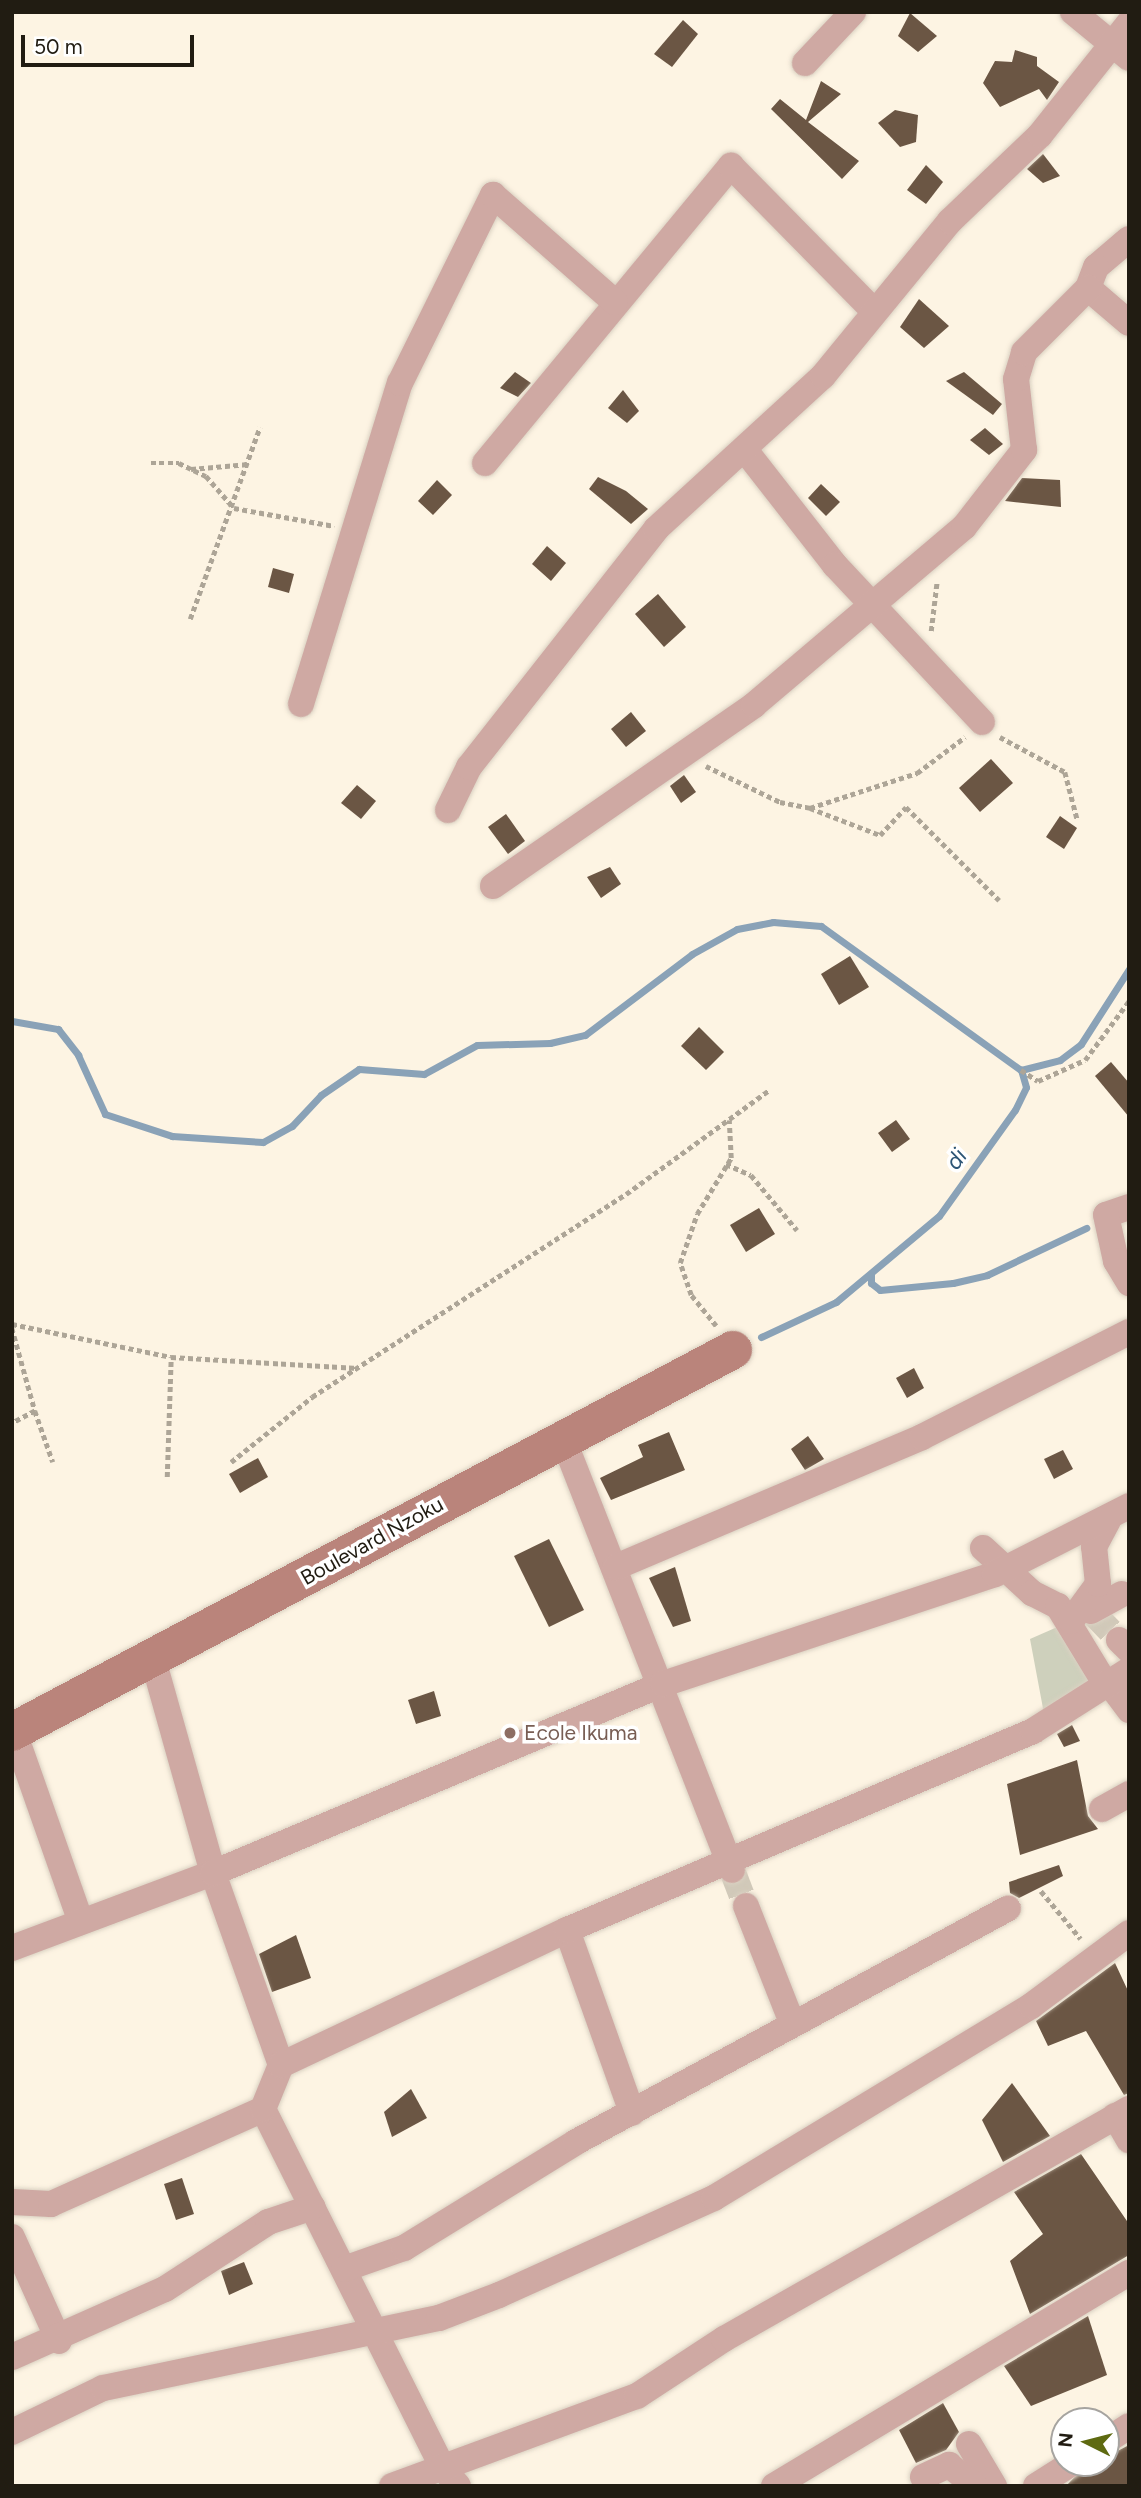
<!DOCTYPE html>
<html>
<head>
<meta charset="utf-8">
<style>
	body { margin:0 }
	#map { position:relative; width:1141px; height:2498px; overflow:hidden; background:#fdf4e3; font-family:Figtree,sans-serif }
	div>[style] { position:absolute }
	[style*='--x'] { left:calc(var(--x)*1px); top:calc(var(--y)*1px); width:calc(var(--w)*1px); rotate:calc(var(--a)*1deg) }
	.green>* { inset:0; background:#ced0bc }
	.stream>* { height:7px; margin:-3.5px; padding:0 3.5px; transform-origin:3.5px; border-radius:3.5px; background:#8aa2b7 }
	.building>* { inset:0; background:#6b5644 }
	.street-tunnel>* { height:26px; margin-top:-13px; transform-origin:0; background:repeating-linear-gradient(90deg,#d1c9b9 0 26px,transparent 0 39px) }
	.path>* { height:4.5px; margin-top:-2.25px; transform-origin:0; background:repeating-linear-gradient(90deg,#ada597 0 5px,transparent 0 8.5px) }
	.roads { filter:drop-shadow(0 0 2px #dad1c2) drop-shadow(0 0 2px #dad1c2) }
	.street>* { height:26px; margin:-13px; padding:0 13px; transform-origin:13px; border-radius:13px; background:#cfa9a3 }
	.secondary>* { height:38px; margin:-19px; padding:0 19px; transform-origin:19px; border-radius:19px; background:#ba847b }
	.dots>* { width:19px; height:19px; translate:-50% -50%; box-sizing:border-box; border:4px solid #fff; border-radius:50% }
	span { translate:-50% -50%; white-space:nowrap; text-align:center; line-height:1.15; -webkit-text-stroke:7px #fff; paint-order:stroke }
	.street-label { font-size:21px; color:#211c12 }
	.education-label { font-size:21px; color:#785e54 }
	.left { translate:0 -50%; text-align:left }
	.water-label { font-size:23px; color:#2d5575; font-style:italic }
	.frame { position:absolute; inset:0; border:14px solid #211c12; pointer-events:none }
	.north { position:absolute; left:1050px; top:2407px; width:70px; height:70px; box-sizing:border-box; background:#fff; border:2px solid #a6a4a0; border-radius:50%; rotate:276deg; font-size:19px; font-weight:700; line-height:28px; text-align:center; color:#211c12 }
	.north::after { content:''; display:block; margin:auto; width:24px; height:32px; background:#5e6a11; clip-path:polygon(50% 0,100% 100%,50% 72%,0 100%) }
	.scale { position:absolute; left:21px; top:35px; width:173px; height:32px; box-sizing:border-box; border:4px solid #211c12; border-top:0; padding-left:9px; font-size:21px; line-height:24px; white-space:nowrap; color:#211c12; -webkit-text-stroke:5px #fff; paint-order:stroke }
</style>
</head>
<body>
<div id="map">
	<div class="green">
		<div style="clip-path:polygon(1071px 1621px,1106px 1685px,1045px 1719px,1030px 1639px)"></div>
	</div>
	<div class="stream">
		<div style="--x:12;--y:1021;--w:47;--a:9.9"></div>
		<div style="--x:58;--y:1029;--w:33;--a:52"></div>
		<div style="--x:78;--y:1055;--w:65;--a:65.4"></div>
		<div style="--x:105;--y:1114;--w:71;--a:18.2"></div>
		<div style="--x:172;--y:1136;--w:91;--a:3.8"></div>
		<div style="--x:263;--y:1142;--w:33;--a:-29"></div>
		<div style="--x:292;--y:1126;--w:42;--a:-46.9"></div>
		<div style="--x:321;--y:1095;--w:46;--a:-34.4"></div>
		<div style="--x:359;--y:1069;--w:65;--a:4.4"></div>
		<div style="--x:424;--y:1074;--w:60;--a:-28.7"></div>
		<div style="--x:477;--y:1045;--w:73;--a:-1.6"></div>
		<div style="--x:550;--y:1043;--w:36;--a:-13"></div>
		<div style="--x:585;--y:1035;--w:134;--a:-37.1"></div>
		<div style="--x:692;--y:954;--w:51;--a:-29.1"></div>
		<div style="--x:737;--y:929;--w:37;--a:-11"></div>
		<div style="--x:773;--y:922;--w:48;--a:4.8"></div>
		<div style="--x:821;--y:926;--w:246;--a:35.8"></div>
		<div style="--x:1021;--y:1070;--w:40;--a:-14.4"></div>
		<div style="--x:1060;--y:1060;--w:26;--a:-37"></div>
		<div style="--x:1081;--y:1044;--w:89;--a:-57.4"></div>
		<div style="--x:871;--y:1274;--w:9;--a:90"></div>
		<div style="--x:871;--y:1283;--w:11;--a:38"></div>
		<div style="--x:880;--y:1290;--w:73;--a:-5.5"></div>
		<div style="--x:953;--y:1283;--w:35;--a:-13"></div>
		<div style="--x:987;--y:1275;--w:110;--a:-25.4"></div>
		<div style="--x:761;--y:1337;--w:83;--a:-25"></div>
		<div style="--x:836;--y:1302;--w:134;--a:-39.9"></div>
		<div style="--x:939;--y:1216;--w:130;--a:-54.4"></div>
		<div style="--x:1015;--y:1110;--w:25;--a:-64"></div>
		<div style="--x:1026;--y:1087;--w:18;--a:-106"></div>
	</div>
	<div class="building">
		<div style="clip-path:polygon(910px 13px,937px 36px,918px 52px,898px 36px)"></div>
		<div style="clip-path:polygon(683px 20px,698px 34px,672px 67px,654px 54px)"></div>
		<div style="clip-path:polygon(1015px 50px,1037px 57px,1037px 66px,1059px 82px,1047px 100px,1039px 89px,1000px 107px,983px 83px,995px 61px,1012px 62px)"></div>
		<div style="clip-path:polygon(821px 81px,841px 94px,808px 122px,859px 161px,842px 179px,771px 109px,780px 99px,806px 120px)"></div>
		<div style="clip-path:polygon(895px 110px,918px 115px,916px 142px,900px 147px,878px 123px)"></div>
		<div style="clip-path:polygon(1043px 154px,1060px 176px,1043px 183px,1027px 169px)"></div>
		<div style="clip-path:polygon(926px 165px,943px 182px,926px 204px,907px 190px)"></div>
		<div style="clip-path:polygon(919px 299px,949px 326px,924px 348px,900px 327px)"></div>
		<div style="clip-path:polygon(515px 372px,531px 383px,518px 397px,500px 388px)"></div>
		<div style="clip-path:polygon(964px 372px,1002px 404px,993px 415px,946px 381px)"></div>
		<div style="clip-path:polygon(623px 390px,639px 411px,627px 423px,608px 408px)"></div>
		<div style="clip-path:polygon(985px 428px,1003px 444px,989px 455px,970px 440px)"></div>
		<div style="clip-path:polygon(598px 477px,626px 491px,648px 509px,631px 524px,589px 489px)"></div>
		<div style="clip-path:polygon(1022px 478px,1060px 480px,1061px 507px,1005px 501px)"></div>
		<div style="clip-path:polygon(437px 480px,452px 495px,433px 515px,418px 501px)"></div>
		<div style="clip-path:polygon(821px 484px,840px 502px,826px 516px,808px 498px)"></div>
		<div style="clip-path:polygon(547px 546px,566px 563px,551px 581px,532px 564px)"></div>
		<div style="clip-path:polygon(273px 568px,294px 574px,289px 593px,268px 587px)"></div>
		<div style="clip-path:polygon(658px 594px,686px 627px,664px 647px,635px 614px)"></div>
		<div style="clip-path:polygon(631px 712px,646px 731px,626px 747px,611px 729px)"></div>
		<div style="clip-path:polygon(991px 759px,1013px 783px,980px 812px,959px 788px)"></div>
		<div style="clip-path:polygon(684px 775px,696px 792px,681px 803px,670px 786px)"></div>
		<div style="clip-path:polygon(357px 785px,376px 801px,361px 819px,341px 803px)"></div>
		<div style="clip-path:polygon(506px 814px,525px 841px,508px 854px,488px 827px)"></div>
		<div style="clip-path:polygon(1060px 816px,1077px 828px,1064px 849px,1046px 837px)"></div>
		<div style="clip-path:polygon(610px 867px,621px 884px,601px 898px,587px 877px)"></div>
		<div style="clip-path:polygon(850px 956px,869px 987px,839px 1005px,821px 974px)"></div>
		<div style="clip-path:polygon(699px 1027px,724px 1052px,706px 1070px,681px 1046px)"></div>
		<div style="clip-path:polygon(1111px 1062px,1129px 1083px,1129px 1117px,1095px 1076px)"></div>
		<div style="clip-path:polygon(896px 1120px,910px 1139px,892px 1152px,878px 1133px)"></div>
		<div style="clip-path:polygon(759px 1208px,775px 1234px,746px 1252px,730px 1225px)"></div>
		<div style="clip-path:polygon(914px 1368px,924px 1388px,907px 1398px,896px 1378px)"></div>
		<div style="clip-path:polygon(669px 1432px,685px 1470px,611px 1500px,600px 1478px,643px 1457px,638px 1445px)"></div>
		<div style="clip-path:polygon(808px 1436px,824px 1459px,805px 1470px,791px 1449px)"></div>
		<div style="clip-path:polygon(1063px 1450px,1073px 1469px,1054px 1479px,1044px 1459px)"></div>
		<div style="clip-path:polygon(258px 1458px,268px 1477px,240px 1493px,229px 1474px)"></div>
		<div style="clip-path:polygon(549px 1539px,584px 1610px,549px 1627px,514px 1556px)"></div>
		<div style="clip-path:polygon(675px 1567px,691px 1621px,673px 1627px,649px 1578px)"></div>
		<div style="clip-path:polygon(434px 1691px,441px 1716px,416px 1724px,408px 1700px)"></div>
		<div style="clip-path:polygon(1072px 1725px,1080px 1741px,1064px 1747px,1057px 1734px)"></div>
		<div style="clip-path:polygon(1077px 1760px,1088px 1816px,1098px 1829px,1020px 1855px,1007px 1784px)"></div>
		<div style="clip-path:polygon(1059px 1865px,1063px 1876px,1019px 1898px,1010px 1893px,1009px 1882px)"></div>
		<div style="clip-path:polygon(296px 1935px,311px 1978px,272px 1992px,259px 1954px)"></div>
		<div style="clip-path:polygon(1115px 1963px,1129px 1993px,1129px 2093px,1124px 2095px,1086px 2031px,1048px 2046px,1036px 2021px)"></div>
		<div style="clip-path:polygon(1012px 2083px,1050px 2136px,1003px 2162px,982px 2120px)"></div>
		<div style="clip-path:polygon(411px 2089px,427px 2118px,392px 2137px,384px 2112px)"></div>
		<div style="clip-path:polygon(1081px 2154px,1129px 2224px,1129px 2255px,1030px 2314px,1010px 2261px,1043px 2234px,1014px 2192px)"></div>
		<div style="clip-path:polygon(182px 2178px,194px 2214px,176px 2220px,164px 2184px)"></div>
		<div style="clip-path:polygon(244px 2262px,253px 2284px,229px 2295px,221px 2271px)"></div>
		<div style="clip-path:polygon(1088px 2316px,1107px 2375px,1031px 2406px,1004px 2366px)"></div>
		<div style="clip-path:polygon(943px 2403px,959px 2432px,946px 2450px,916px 2463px,899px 2430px)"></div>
		<div style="clip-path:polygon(1129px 2445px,1129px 2486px,1066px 2486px,1087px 2464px,1106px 2463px,1106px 2457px)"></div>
	</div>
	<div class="street-tunnel">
		<div style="--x:1092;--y:1612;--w:39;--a:46"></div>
		<div style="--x:732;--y:1870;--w:39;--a:69"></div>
	</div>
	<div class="path">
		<div style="--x:151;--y:463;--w:28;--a:0"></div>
		<div style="--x:179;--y:463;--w:30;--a:26"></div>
		<div style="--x:206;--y:476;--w:43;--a:48.8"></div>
		<div style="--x:234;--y:508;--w:102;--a:10.2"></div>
		<div style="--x:191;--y:469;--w:58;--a:-4.9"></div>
		<div style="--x:190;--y:619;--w:204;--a:-70"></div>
		<div style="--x:931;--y:631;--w:50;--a:-83.2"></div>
		<div style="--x:1000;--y:737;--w:74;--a:28.3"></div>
		<div style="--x:1065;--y:772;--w:48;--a:75.4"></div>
		<div style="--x:706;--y:766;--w:82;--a:25.9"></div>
		<div style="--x:780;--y:802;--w:31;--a:11"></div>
		<div style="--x:810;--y:808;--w:113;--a:-18.1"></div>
		<div style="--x:917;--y:773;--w:60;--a:-36.9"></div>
		<div style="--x:810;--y:808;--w:75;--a:21.1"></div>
		<div style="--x:880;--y:835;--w:38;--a:-47"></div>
		<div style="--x:906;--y:807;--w:132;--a:45"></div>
		<div style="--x:1021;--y:1070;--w:20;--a:33"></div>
		<div style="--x:1038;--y:1081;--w:51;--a:-24.1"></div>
		<div style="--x:1085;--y:1060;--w:74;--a:-53.3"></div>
		<div style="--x:726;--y:1164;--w:27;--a:24"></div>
		<div style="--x:751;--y:1175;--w:72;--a:50.1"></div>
		<div style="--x:12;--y:1324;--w:162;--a:11.7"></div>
		<div style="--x:171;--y:1357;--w:187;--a:3.4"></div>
		<div style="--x:716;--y:1326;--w:40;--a:-129"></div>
		<div style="--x:691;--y:1295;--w:34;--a:-109"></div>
		<div style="--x:680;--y:1263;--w:52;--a:-70.9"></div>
		<div style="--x:697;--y:1214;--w:66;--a:-58.7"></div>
		<div style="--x:731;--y:1158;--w:38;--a:-93"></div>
		<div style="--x:12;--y:1328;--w:86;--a:74.5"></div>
		<div style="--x:35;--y:1411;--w:26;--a:152"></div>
		<div style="--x:35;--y:1411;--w:54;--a:70.6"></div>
		<div style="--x:231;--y:1462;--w:104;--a:-38.7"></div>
		<div style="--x:312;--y:1397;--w:374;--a:-32.9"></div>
		<div style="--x:626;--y:1194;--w:177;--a:-36"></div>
		<div style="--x:167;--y:1477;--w:120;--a:-88.1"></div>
		<div style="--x:1041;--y:1891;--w:62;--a:50.2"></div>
	</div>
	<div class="roads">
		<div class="street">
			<div style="--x:1073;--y:12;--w:72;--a:39.4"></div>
			<div style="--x:805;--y:63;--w:70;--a:-46.7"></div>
			<div style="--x:1129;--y:239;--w:43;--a:139.7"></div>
			<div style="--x:1096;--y:267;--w:22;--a:111"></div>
			<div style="--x:1088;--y:288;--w:54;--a:40.5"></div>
			<div style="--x:745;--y:450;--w:146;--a:52"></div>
			<div style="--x:835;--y:565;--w:215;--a:46.9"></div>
			<div style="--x:485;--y:463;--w:386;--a:-50.4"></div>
			<div style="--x:731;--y:166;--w:204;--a:45.4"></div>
			<div style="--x:301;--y:704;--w:336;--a:-72.9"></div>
			<div style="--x:400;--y:383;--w:210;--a:-63.7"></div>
			<div style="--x:493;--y:195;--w:162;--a:41.3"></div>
			<div style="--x:448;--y:810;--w:48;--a:-64"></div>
			<div style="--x:469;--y:767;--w:303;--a:-51.8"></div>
			<div style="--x:656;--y:529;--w:226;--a:-42.5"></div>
			<div style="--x:823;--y:376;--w:200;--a:-50.7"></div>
			<div style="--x:950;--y:221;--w:124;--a:-43.7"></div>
			<div style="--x:1040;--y:135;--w:143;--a:-51.5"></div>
			<div style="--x:493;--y:886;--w:318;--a:-34.7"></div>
			<div style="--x:754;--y:705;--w:275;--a:-40.3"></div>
			<div style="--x:964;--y:527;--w:98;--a:-52.1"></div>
			<div style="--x:1024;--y:450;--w:71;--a:-96.4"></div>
			<div style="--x:1016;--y:379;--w:28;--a:-73"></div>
			<div style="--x:1024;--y:352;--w:91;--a:-45"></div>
			<div style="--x:1129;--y:1207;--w:24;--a:161"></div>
			<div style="--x:1106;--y:1215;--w:47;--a:77.7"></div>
			<div style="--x:1116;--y:1261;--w:26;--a:59"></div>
			<div style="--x:562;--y:1436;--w:466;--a:68.6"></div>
			<div style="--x:983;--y:1548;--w:67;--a:42.6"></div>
			<div style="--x:1032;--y:1593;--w:29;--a:27"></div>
			<div style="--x:1058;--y:1606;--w:92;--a:58.7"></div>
			<div style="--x:616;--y:1567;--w:332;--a:-23"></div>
			<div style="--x:922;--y:1437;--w:232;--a:-26.9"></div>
			<div style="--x:1091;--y:1611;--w:35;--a:-29"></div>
			<div style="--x:1071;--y:1621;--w:46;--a:-53.9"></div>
			<div style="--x:1098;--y:1584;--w:37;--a:-96"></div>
			<div style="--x:1094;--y:1547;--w:30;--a:-62"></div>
			<div style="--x:1119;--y:1640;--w:14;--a:45"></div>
			<div style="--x:154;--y:1663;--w:218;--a:74.3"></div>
			<div style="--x:213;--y:1873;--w:204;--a:70.5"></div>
			<div style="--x:1109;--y:1683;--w:34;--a:53"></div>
			<div style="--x:14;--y:1732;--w:198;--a:70.6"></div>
			<div style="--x:1102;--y:1809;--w:31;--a:-29"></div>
			<div style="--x:746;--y:1906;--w:126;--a:68.5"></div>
			<div style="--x:567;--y:1930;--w:194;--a:70.4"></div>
			<div style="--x:12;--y:1948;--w:215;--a:-20.5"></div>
			<div style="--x:213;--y:1873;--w:488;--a:-22.8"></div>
			<div style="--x:663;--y:1684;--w:350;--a:-18.3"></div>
			<div style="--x:995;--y:1574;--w:150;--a:-26.9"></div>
			<div style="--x:263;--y:2109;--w:402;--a:63.4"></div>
			<div style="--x:443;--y:2468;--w:23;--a:50"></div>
			<div style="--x:1115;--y:2116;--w:28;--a:60"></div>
			<div style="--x:12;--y:2202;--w:39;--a:3"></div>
			<div style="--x:51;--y:2204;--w:232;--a:-24.1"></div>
			<div style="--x:263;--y:2109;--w:48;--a:-67.8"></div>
			<div style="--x:281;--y:2065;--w:316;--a:-25.3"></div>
			<div style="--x:567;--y:1930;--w:507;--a:-23.12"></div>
			<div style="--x:1033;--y:1731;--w:114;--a:-32.4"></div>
			<div style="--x:12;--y:2237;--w:114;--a:65.7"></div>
			<div style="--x:344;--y:2269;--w:64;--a:-19.3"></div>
			<div style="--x:404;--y:2248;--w:202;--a:-31.6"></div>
			<div style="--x:576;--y:2142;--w:491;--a:-28.4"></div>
			<div style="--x:12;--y:2357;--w:167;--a:-24"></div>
			<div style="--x:165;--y:2289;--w:123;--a:-33"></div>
			<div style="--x:268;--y:2222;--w:47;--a:-18.4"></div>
			<div style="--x:12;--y:2432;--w:101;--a:-25.8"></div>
			<div style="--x:103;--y:2388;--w:343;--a:-11.8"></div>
			<div style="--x:439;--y:2318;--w:64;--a:-21"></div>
			<div style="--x:499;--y:2295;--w:236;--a:-24.3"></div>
			<div style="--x:714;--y:2198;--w:371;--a:-31.2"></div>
			<div style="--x:1031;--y:2006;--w:122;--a:-36.7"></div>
			<div style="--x:1106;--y:2441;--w:27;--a:-33"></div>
			<div style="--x:969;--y:2444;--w:49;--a:59.2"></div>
			<div style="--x:923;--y:2477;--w:29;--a:-25"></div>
			<div style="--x:949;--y:2465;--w:33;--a:39"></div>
			<div style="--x:392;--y:2486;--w:261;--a:-20.2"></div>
			<div style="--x:637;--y:2396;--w:104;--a:-33.2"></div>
			<div style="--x:724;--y:2339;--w:466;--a:-29.6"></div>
			<div style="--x:774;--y:2486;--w:414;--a:-31"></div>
			<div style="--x:1036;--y:2486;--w:43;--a:-32.6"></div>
		</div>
		<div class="secondary">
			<div style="--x:12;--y:1732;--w:816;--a:-27.92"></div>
		</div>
	</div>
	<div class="dots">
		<div style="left:510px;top:1733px;background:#8d6e63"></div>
	</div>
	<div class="street-label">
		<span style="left:372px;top:1541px;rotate:-29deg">Boulevard Nzoku</span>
	</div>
	<div class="education-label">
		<span class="left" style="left:524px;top:1733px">Ecole Ikuma</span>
	</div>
	<div class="water-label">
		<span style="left:956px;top:1159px;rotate:-54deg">di</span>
	</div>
	<div class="frame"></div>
	<div class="north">N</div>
	<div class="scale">50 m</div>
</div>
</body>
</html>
